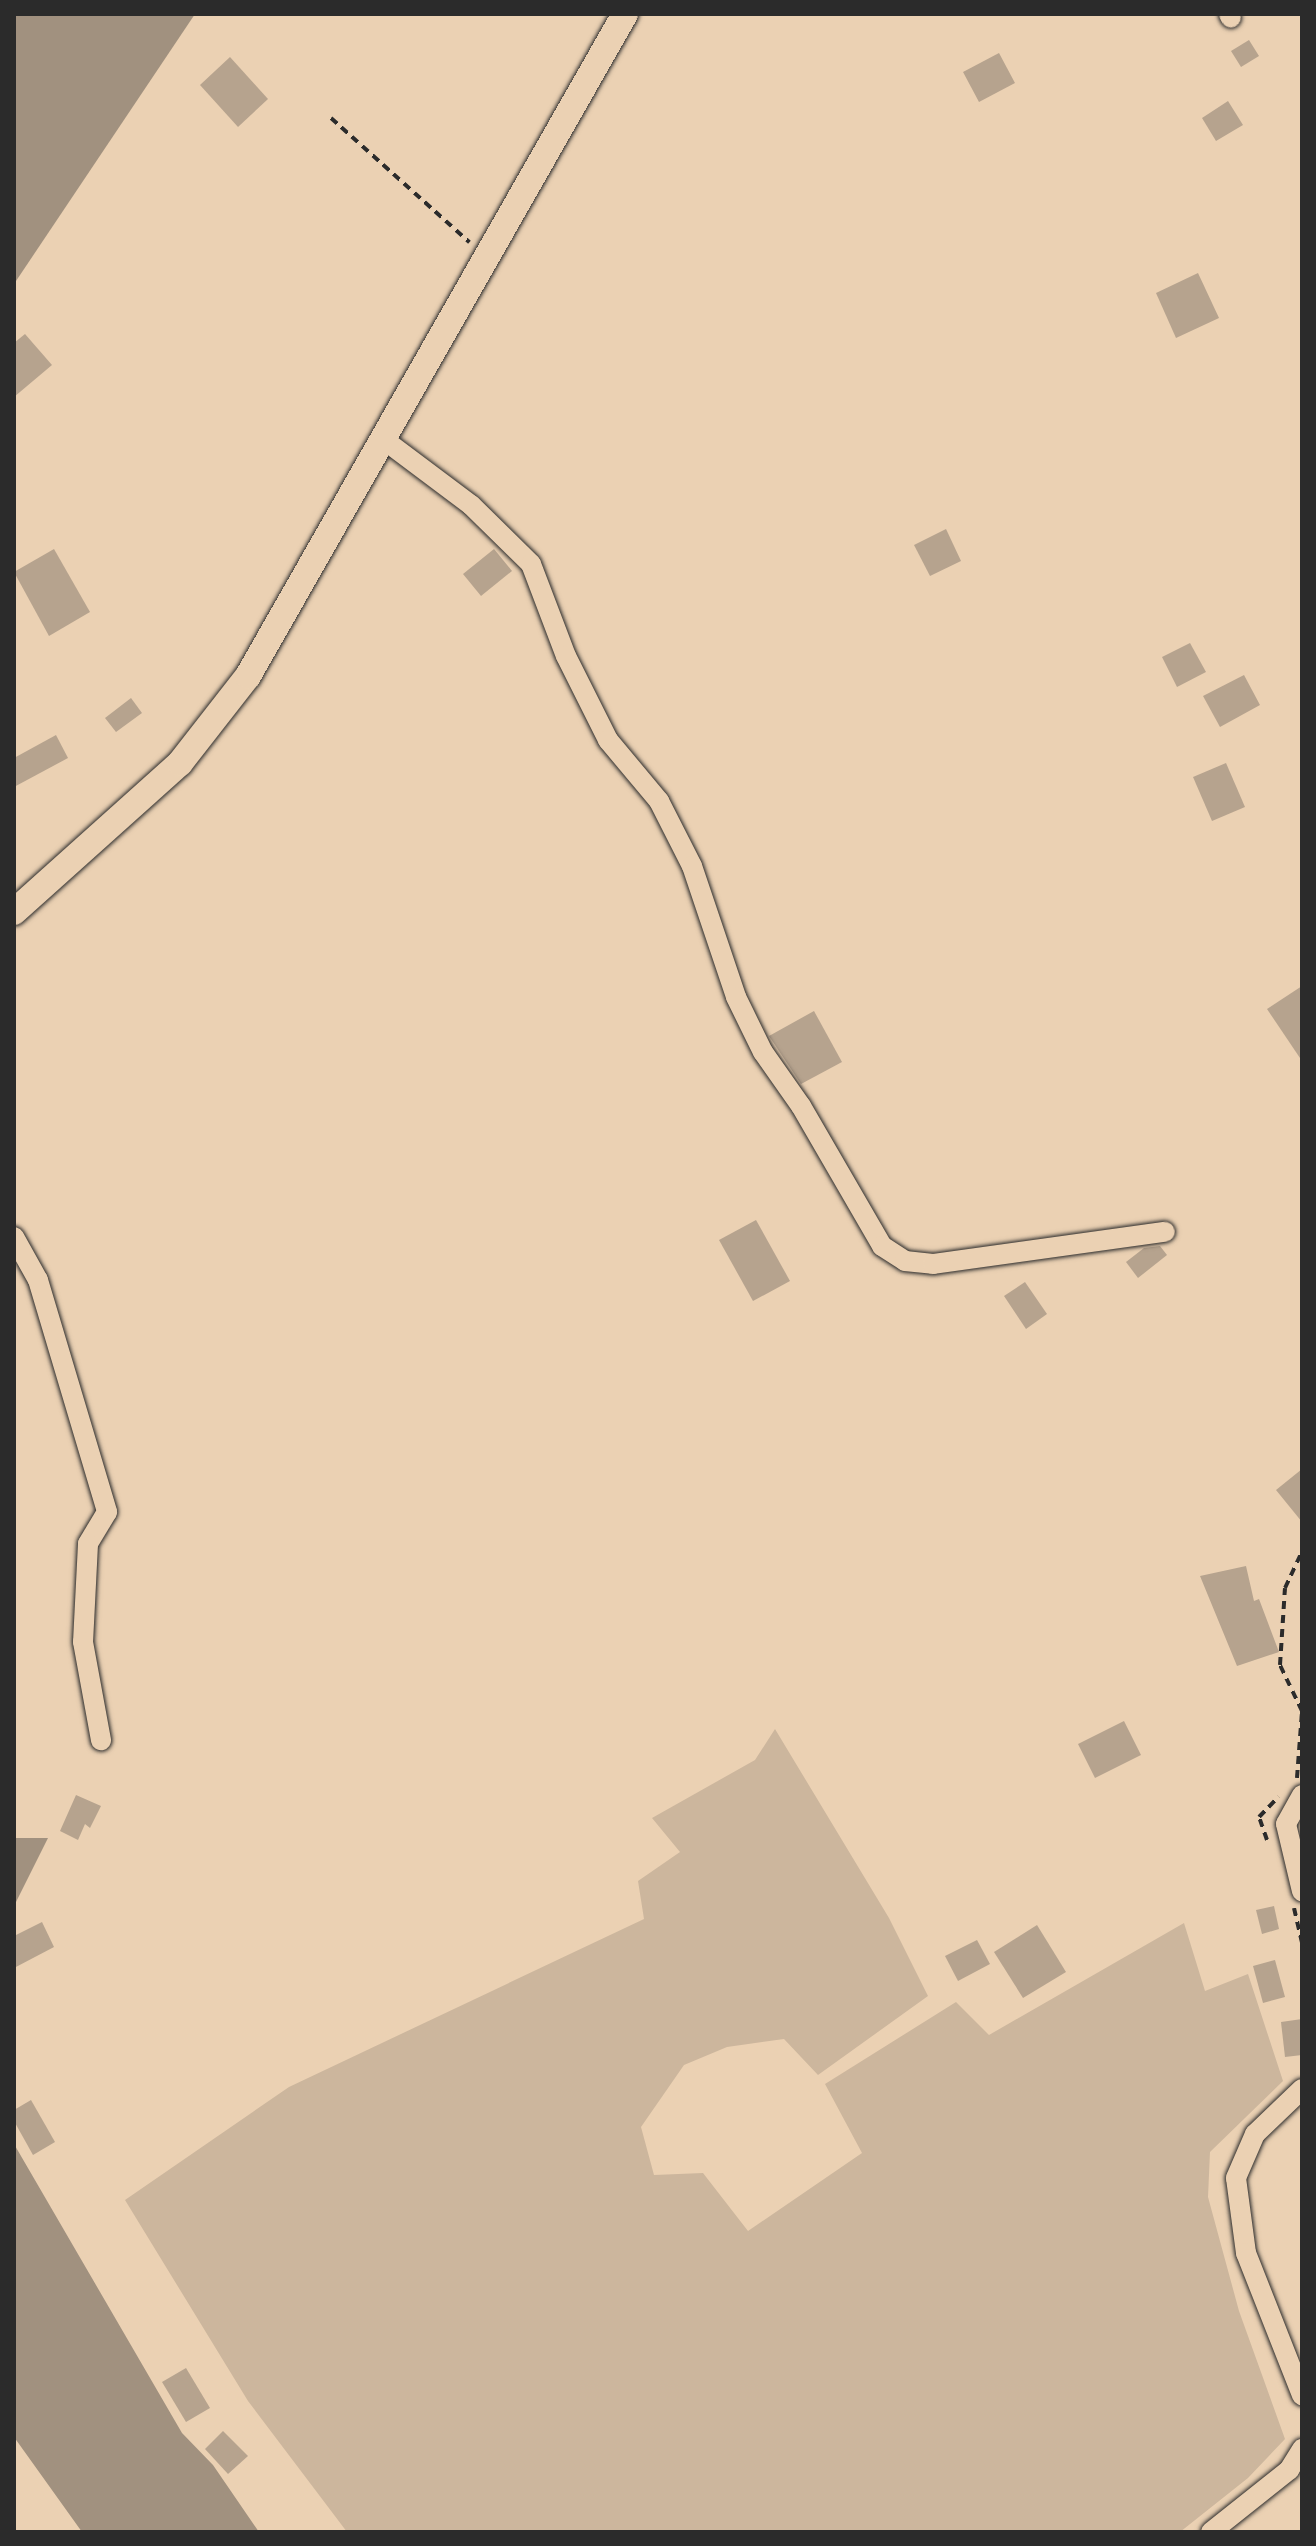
<!DOCTYPE html>
<html>
<head>
<meta charset="utf-8">
<style>
	body { margin:0 }
	#map { position:relative; width:1316px; height:2546px; overflow:hidden; background:#ebd1b3; font-family:Sriracha,sans-serif }
	div>[style] { position:absolute }
	[style*='--x'] { left:calc(var(--x)*1px); top:calc(var(--y)*1px); width:calc(var(--w)*1px); rotate:calc(var(--a)*1deg) }
	.green>* { inset:0; background:#ccb69d }
	.water>* { inset:0; background:#a1917f }
	.ferry>* { height:2px; margin-top:-1px; transform-origin:0; background:repeating-linear-gradient(90deg,#484440 0 10px,transparent 0 18px) }
	.building>* { inset:0; background:#b6a38e }
	.path>* { height:4px; margin-top:-2px; transform-origin:0; background:repeating-linear-gradient(90deg,#2b2b2b 0 8px,transparent 0 14px) }
	.roads { filter:drop-shadow(0 0 2px #2b2b2b) drop-shadow(0 0 2px #2b2b2b) }
	.minor>* { height:20px; margin:-10px; padding:0 10px; transform-origin:10px; border-radius:10px; background:#ebd1b3 }
	.major>* { height:26px; margin:-13px; padding:0 13px; transform-origin:13px; border-radius:13px; background:#ebd1b3 }
	span { translate:-50% -50%; white-space:nowrap; text-align:center; line-height:1.15; -webkit-text-stroke:6px #ebd1b3; paint-order:stroke }
	.frame { position:absolute; inset:0; border:16px solid #2b2b2b; pointer-events:none }
</style>
</head>
<body>
<div id="map">
	<div class="green">
		<div style="clip-path:polygon(775px 1729px,889px 1918px,928px 1996px,818px 2075px,784px 2039px,727px 2047px,684px 2065px,641px 2127px,654px 2175px,703px 2173px,748px 2231px,862px 2153px,825px 2084px,956px 2002px,989px 2035px,1184px 1923px,1205px 1991px,1248px 1974px,1283px 2081px,1210px 2152px,1208px 2197px,1239px 2311px,1285px 2439px,1248px 2478px,1180px 2532px,347px 2532px,248px 2401px,125px 2200px,289px 2087px,644px 1919px,638px 1881px,680px 1852px,652px 1818px,755px 1760px)"></div>
	</div>
	<div class="water">
		<div style="clip-path:polygon(14px 14px,195px 14px,14px 284px)"></div>
		<div style="clip-path:polygon(14px 1838px,48px 1838px,14px 1906px)"></div>
		<div style="clip-path:polygon(14px 2144px,182px 2433px,213px 2465px,259px 2532px,82px 2532px,14px 2437px)"></div>
	</div>
	<div class="ferry">
		<div style="--x:14;--y:16;--w:2;--a:-63"></div>
	</div>
	<div class="building">
		<div style="clip-path:polygon(1249px 40px,1259px 56px,1241px 67px,1231px 51px)"></div>
		<div style="clip-path:polygon(999px 53px,1015px 83px,979px 102px,963px 72px)"></div>
		<div style="clip-path:polygon(230px 57px,268px 99px,238px 127px,200px 85px)"></div>
		<div style="clip-path:polygon(1228px 101px,1243px 125px,1216px 141px,1202px 118px)"></div>
		<div style="clip-path:polygon(1198px 273px,1219px 318px,1176px 338px,1156px 293px)"></div>
		<div style="clip-path:polygon(25px 334px,52px 365px,14px 397px,14px 343px)"></div>
		<div style="clip-path:polygon(946px 529px,961px 561px,930px 576px,914px 545px)"></div>
		<div style="clip-path:polygon(54px 549px,90px 612px,49px 636px,14px 572px)"></div>
		<div style="clip-path:polygon(494px 549px,512px 571px,481px 596px,463px 574px)"></div>
		<div style="clip-path:polygon(1190px 643px,1206px 672px,1177px 687px,1162px 657px)"></div>
		<div style="clip-path:polygon(1244px 675px,1260px 705px,1220px 727px,1203px 696px)"></div>
		<div style="clip-path:polygon(131px 698px,142px 713px,116px 732px,105px 718px)"></div>
		<div style="clip-path:polygon(56px 735px,68px 758px,14px 787px,14px 758px)"></div>
		<div style="clip-path:polygon(1226px 763px,1245px 807px,1212px 821px,1193px 777px)"></div>
		<div style="clip-path:polygon(1302px 986px,1302px 1061px,1267px 1009px)"></div>
		<div style="clip-path:polygon(814px 1011px,842px 1062px,801px 1084px,769px 1036px)"></div>
		<div style="clip-path:polygon(756px 1220px,790px 1281px,753px 1301px,719px 1240px)"></div>
		<div style="clip-path:polygon(1160px 1246px,1167px 1255px,1138px 1278px,1126px 1262px,1144px 1248px)"></div>
		<div style="clip-path:polygon(1025px 1282px,1047px 1314px,1026px 1329px,1004px 1296px)"></div>
		<div style="clip-path:polygon(1302px 1469px,1302px 1522px,1276px 1490px)"></div>
		<div style="clip-path:polygon(1246px 1566px,1254px 1601px,1259px 1599px,1279px 1652px,1237px 1666px,1200px 1576px)"></div>
		<div style="clip-path:polygon(1124px 1721px,1141px 1755px,1095px 1778px,1078px 1744px)"></div>
		<div style="clip-path:polygon(76px 1795px,101px 1806px,90px 1828px,85px 1824px,78px 1840px,60px 1831px)"></div>
		<div style="clip-path:polygon(1274px 1906px,1279px 1929px,1262px 1934px,1256px 1910px)"></div>
		<div style="clip-path:polygon(42px 1922px,54px 1947px,14px 1968px,14px 1936px)"></div>
		<div style="clip-path:polygon(1037px 1925px,1066px 1972px,1023px 1998px,994px 1952px)"></div>
		<div style="clip-path:polygon(977px 1940px,990px 1964px,958px 1981px,945px 1956px)"></div>
		<div style="clip-path:polygon(1275px 1960px,1285px 1997px,1263px 2003px,1253px 1966px)"></div>
		<div style="clip-path:polygon(1302px 2019px,1302px 2055px,1285px 2057px,1281px 2022px)"></div>
		<div style="clip-path:polygon(31px 2100px,55px 2142px,33px 2155px,14px 2121px,14px 2110px)"></div>
		<div style="clip-path:polygon(186px 2368px,210px 2408px,186px 2422px,162px 2382px)"></div>
		<div style="clip-path:polygon(223px 2431px,248px 2456px,228px 2474px,205px 2449px)"></div>
	</div>
	<div class="path">
		<div style="--x:331;--y:118;--w:186;--a:41.9"></div>
		<div style="--x:1297;--y:1778;--w:67;--a:-85.7"></div>
		<div style="--x:1302;--y:1711;--w:51;--a:-115.6"></div>
		<div style="--x:1280;--y:1665;--w:77;--a:-86.3"></div>
		<div style="--x:1285;--y:1588;--w:40;--a:-65"></div>
		<div style="--x:1267;--y:1840;--w:24;--a:-109"></div>
		<div style="--x:1259;--y:1817;--w:28;--a:-46"></div>
		<div style="--x:1294;--y:1908;--w:37;--a:77"></div>
	</div>
	<div class="roads">
		<div class="minor">
			<div style="--x:1229;--y:14;--w:4;--a:63"></div>
			<div style="--x:383;--y:439;--w:110;--a:36.9"></div>
			<div style="--x:471;--y:505;--w:84;--a:44.5"></div>
			<div style="--x:531;--y:564;--w:98;--a:69.2"></div>
			<div style="--x:566;--y:656;--w:94;--a:63.4"></div>
			<div style="--x:608;--y:740;--w:80;--a:50.1"></div>
			<div style="--x:659;--y:801;--w:73;--a:63.1"></div>
			<div style="--x:692;--y:866;--w:138;--a:71.4"></div>
			<div style="--x:736;--y:997;--w:61;--a:63.9"></div>
			<div style="--x:763;--y:1052;--w:66;--a:54.9"></div>
			<div style="--x:801;--y:1106;--w:162;--a:59.9"></div>
			<div style="--x:882;--y:1246;--w:27;--a:33"></div>
			<div style="--x:905;--y:1261;--w:28;--a:6"></div>
			<div style="--x:933;--y:1264;--w:234;--a:-7.9"></div>
			<div style="--x:14;--y:1237;--w:49;--a:60.8"></div>
			<div style="--x:38;--y:1280;--w:242;--a:73.4"></div>
			<div style="--x:107;--y:1512;--w:37;--a:121"></div>
			<div style="--x:88;--y:1544;--w:98;--a:92.9"></div>
			<div style="--x:83;--y:1642;--w:100;--a:79.6"></div>
			<div style="--x:1302;--y:1795;--w:33;--a:119"></div>
			<div style="--x:1286;--y:1824;--w:69;--a:76.6"></div>
			<div style="--x:1302;--y:2089;--w:65;--a:136.2"></div>
			<div style="--x:1255;--y:2134;--w:48;--a:113.4"></div>
			<div style="--x:1236;--y:2178;--w:76;--a:82.4"></div>
			<div style="--x:1246;--y:2253;--w:153;--a:68.5"></div>
			<div style="--x:1211;--y:2532;--w:100;--a:-38.5"></div>
			<div style="--x:1289;--y:2470;--w:25;--a:-58"></div>
		</div>
		<div class="major">
			<div style="--x:14;--y:912;--w:223;--a:-41.9"></div>
			<div style="--x:180;--y:763;--w:110;--a:-52"></div>
			<div style="--x:248;--y:676;--w:762;--a:-60.34"></div>
		</div>
	</div>
	<div class="frame"></div>
</div>
</body>
</html>
